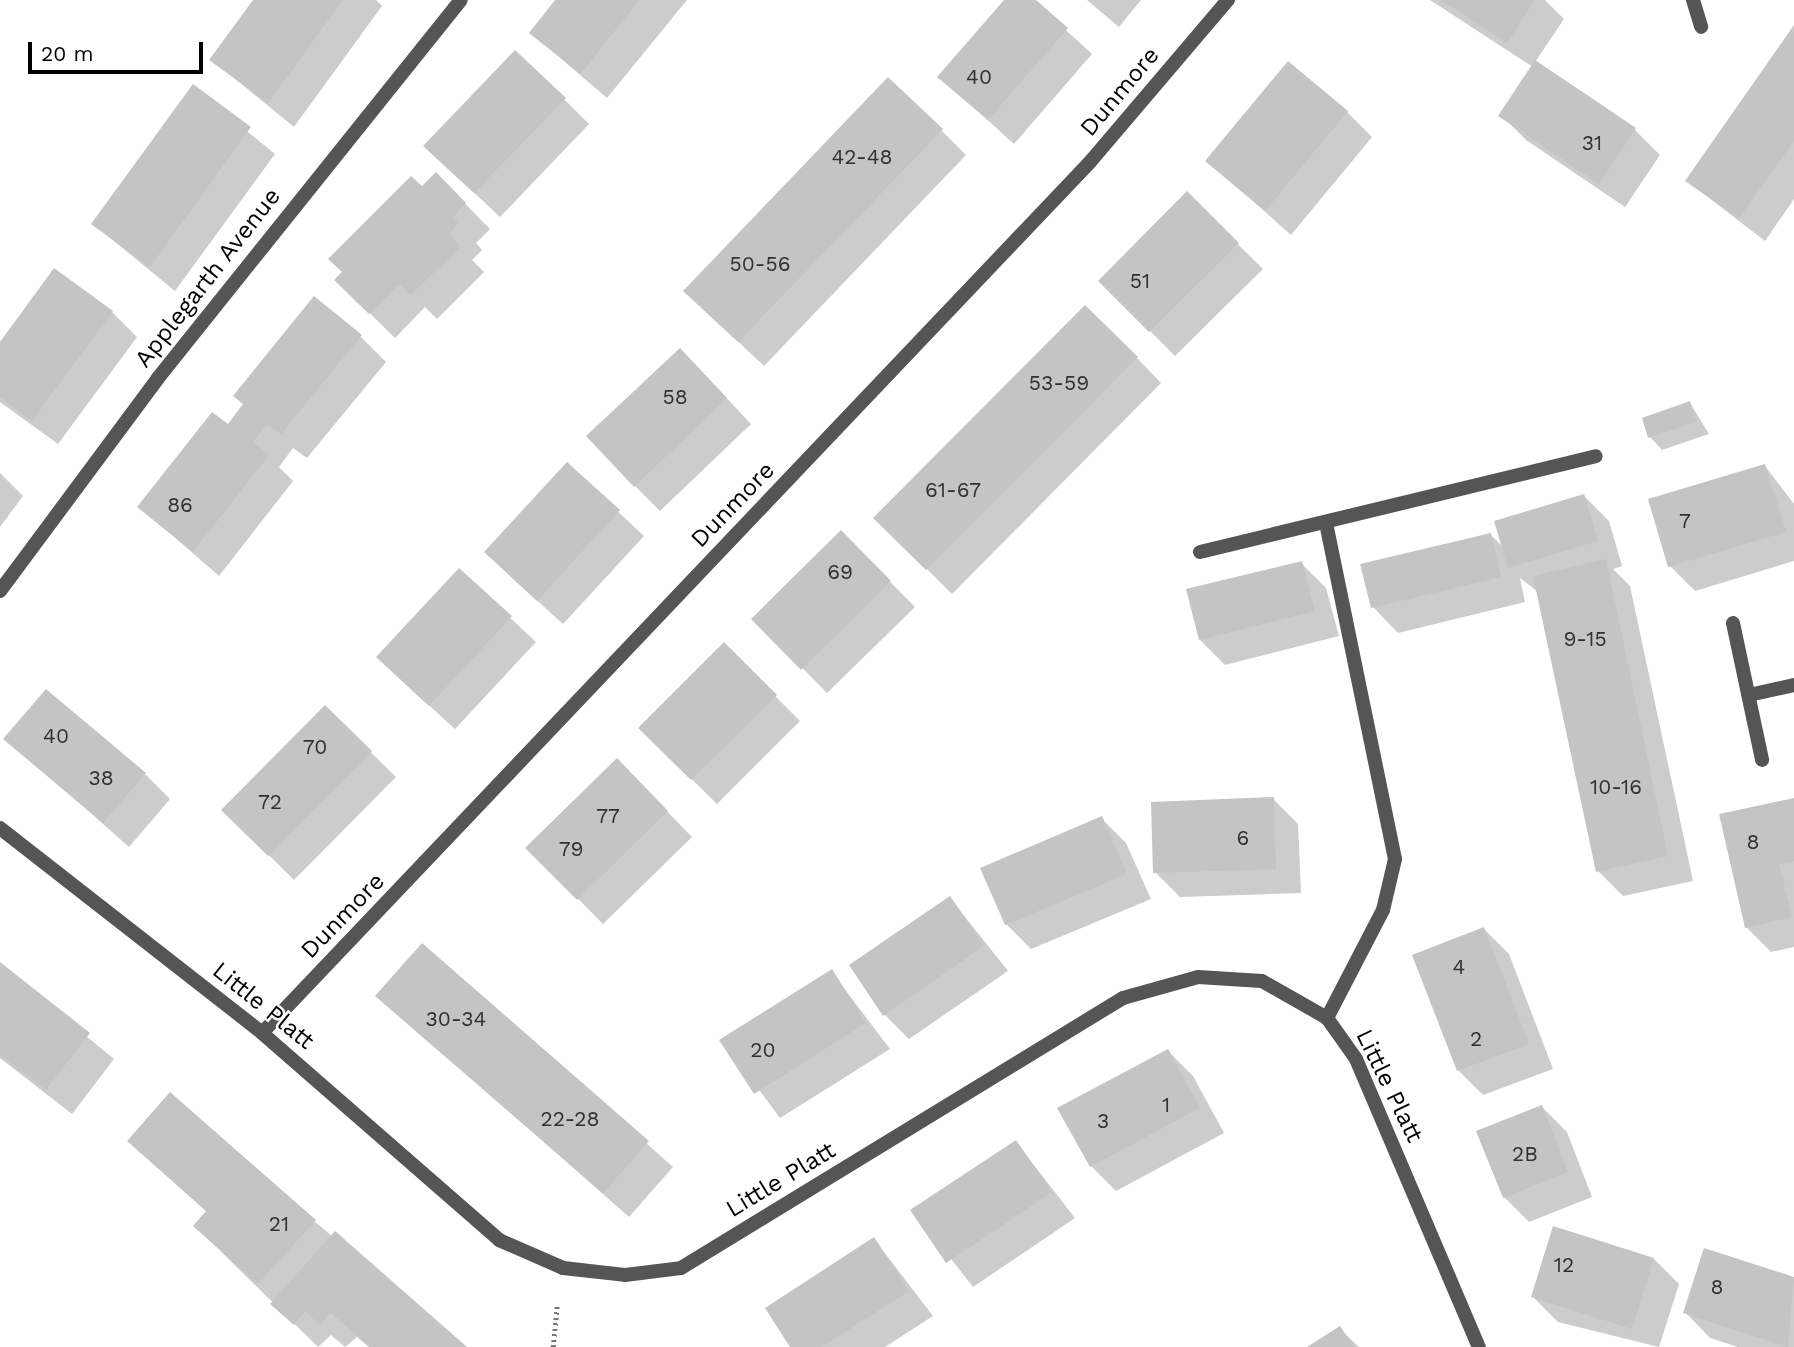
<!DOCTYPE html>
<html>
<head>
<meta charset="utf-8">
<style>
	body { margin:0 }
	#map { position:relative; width:1794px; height:1347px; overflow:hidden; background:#fff; font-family:"Work Sans",sans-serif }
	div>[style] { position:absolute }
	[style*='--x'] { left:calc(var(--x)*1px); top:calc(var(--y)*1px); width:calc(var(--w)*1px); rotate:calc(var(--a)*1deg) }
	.shadow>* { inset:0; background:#0003 }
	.building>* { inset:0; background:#c4c4c4 }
	.path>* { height:4.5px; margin-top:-2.25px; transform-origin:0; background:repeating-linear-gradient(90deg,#777 0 2px,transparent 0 5.5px) }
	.service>* { height:14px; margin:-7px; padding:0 7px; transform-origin:7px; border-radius:7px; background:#555 }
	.minor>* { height:14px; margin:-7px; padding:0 7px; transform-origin:7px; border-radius:7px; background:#555 }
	span { translate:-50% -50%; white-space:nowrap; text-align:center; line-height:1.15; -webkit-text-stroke:5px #fff; paint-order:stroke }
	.number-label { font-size:21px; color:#313131 }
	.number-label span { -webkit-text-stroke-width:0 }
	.street-label { font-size:24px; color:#000 }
	.scale { position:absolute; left:28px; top:42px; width:175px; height:32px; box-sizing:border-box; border:4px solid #000; border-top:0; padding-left:9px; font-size:21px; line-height:24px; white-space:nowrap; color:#000; -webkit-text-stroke:5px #fff; paint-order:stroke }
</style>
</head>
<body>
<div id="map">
	<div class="shadow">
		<div style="clip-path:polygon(256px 0,376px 0,382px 6px,294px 127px,212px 60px)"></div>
		<div style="clip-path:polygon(557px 0,687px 0,607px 98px,531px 33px)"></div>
		<div style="clip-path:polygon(1006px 0,1033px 0,1092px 54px,1014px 144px,940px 77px)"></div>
		<div style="clip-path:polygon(1087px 0,1141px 0,1119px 27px)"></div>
		<div style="clip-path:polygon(1430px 0,1545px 0,1564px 19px,1535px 62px,1635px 130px,1660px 155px,1625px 207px,1526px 140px,1501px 115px,1533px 67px)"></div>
		<div style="clip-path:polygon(1794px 26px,1794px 199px,1765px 241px,1687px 181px)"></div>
		<div style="clip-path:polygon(193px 87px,275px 154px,175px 291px,93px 224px)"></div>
		<div style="clip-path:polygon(564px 99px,589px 124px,500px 217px,451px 171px)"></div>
		<div style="clip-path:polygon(1347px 112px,1372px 137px,1291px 235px,1208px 161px)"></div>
		<div style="clip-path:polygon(941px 130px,966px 155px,764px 366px,710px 315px)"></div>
		<div style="clip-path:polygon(436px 174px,490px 229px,476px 243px,482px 250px,472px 260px,484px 272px,437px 319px,425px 307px,395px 338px,336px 280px)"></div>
		<div style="clip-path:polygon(1187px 194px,1263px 269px,1175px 356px,1100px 281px)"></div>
		<div style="clip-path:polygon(112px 312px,137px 337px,58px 444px,0 402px,0 345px)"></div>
		<div style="clip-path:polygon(361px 337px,386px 362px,307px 458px,293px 448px,279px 467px,293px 481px,219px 576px,140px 507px,228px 426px)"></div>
		<div style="clip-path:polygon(1137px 358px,1161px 383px,952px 594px,876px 518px)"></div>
		<div style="clip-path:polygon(705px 375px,751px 424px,660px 511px,635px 486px)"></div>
		<div style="clip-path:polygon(1690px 403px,1709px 434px,1662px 450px,1650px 437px)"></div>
		<div style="clip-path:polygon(567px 464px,644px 536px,563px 624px,511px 577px)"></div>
		<div style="clip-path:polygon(1765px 466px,1794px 504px,1794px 561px,1695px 591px,1670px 566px)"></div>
		<div style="clip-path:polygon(0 473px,23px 496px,0 527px)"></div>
		<div style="clip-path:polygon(1584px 496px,1609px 521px,1622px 566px,1613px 569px,1630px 586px,1693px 881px,1623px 896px,1598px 871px,1538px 592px,1520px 578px,1525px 602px,1398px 633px,1373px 607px,1490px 534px,1504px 548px)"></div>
		<div style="clip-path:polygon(841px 532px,915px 607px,827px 693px,754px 619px)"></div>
		<div style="clip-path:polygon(1301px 563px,1326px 588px,1339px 636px,1225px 665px,1200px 640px)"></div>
		<div style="clip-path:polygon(459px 570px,536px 642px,455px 729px,403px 682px)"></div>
		<div style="clip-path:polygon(724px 645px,800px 721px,717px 804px,640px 728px)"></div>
		<div style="clip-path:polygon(325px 707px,396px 777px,294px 880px,223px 810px)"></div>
		<div style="clip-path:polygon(6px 738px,145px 774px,170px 799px,129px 847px)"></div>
		<div style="clip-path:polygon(617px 760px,692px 837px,603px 924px,528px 848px)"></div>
		<div style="clip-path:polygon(1273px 799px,1298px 824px,1301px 893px,1180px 897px,1155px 872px)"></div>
		<div style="clip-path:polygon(1794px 799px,1794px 947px,1771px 952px,1746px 927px)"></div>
		<div style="clip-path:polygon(1101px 818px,1126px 843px,1151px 899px,1031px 949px,1006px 924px)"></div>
		<div style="clip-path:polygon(950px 898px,1008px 971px,909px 1039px,884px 1014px)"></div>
		<div style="clip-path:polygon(1484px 929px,1509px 954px,1553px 1069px,1483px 1095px,1458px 1070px)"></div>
		<div style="clip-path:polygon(422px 945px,673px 1167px,629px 1217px,378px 996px)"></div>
		<div style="clip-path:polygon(0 965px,114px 1059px,72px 1114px,0 1058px)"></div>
		<div style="clip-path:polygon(831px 971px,890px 1049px,780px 1118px,722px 1040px)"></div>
		<div style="clip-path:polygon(1168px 1051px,1193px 1076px,1224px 1133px,1116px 1191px,1091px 1166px)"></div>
		<div style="clip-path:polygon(1542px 1107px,1567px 1132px,1592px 1197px,1529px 1222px,1504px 1197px)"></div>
		<div style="clip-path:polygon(129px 1141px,314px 1221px,464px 1347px,369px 1347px,357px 1337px,345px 1347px,331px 1335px,318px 1347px,195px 1226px,207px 1212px)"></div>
		<div style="clip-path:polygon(1016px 1142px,1075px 1218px,973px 1287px,913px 1210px)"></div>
		<div style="clip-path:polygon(874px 1239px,933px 1316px,885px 1347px,792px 1347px)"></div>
		<div style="clip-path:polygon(1706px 1250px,1794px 1279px,1794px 1347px,1738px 1347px,1710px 1338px,1685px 1312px)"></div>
		<div style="clip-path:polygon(1654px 1259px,1679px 1284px,1659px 1347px,1558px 1322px,1533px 1297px)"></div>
		<div style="clip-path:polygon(1339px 1328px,1359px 1347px,1311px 1347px)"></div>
	</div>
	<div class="building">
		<div style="clip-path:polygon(253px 0,343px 0,268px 103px,209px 60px)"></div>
		<div style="clip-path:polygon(555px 0,639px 0,581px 74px,529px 33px)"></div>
		<div style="clip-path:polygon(1004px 0,1036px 0,1068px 28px,988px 120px,937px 77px)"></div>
		<div style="clip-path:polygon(1441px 0,1535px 0,1507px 43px)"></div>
		<div style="clip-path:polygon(1794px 25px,1794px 141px,1739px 218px,1685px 181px)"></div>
		<div style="clip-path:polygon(515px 50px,566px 98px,474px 193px,423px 146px)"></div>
		<div style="clip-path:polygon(1535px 60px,1636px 128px,1599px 184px,1498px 116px)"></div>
		<div style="clip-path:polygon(1288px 61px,1348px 111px,1265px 211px,1205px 161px)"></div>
		<div style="clip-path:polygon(888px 77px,943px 129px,738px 342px,683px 291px)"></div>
		<div style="clip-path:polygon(193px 84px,251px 127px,150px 267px,91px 224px)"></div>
		<div style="clip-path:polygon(436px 172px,466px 203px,452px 218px,458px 223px,449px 234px,461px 246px,411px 295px,399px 284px,369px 314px,334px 280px,342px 272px,328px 259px,411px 176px,422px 186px)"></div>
		<div style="clip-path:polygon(1187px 191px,1239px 243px,1149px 332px,1098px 281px)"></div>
		<div style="clip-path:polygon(54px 268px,113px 311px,32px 421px,0 397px,0 342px)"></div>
		<div style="clip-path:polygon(314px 296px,362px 335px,281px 434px,267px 425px,253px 442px,269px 455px,193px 552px,137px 507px,212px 412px,228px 424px,243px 404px,233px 396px)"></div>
		<div style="clip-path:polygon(1085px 305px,1138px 357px,926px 570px,873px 518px)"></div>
		<div style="clip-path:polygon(680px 348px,727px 398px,634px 487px,586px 436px)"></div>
		<div style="clip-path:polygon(1690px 401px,1697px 422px,1648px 438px,1642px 418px)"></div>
		<div style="clip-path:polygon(567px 462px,620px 510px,537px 601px,484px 552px)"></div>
		<div style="clip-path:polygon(1765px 464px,1786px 532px,1668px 567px,1648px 499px)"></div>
		<div style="clip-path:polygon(1584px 494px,1598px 541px,1508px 568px,1494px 521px)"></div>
		<div style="clip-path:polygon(841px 530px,891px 581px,801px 670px,751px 619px)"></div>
		<div style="clip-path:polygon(1491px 533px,1501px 577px,1371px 608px,1360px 564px)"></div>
		<div style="clip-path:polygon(1606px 559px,1668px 856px,1596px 872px,1533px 576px)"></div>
		<div style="clip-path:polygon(1302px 561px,1315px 611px,1199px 640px,1186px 589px)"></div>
		<div style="clip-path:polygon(459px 568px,512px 616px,429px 706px,376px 657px)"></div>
		<div style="clip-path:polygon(724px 642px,777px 695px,691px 780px,638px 728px)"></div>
		<div style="clip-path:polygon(46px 689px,146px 773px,103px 823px,3px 739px)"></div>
		<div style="clip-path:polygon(325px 705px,372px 751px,268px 856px,221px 810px)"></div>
		<div style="clip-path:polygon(617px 758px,668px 811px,577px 900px,525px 848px)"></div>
		<div style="clip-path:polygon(1274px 797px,1276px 869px,1153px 873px,1151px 802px)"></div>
		<div style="clip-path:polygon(1794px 798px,1794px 861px,1779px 864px,1792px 917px,1745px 928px,1719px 814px)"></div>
		<div style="clip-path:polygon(1102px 816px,1127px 874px,1005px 925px,980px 868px)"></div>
		<div style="clip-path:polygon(950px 896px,984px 946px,883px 1016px,849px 965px)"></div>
		<div style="clip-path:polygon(1484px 927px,1529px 1044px,1457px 1071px,1412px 955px)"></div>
		<div style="clip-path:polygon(422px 943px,649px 1141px,603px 1193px,375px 996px)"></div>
		<div style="clip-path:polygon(0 962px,90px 1033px,46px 1090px,0 1055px)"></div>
		<div style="clip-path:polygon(832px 969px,866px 1023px,754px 1094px,719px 1040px)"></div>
		<div style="clip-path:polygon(1168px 1049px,1200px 1108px,1090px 1167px,1057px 1108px)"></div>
		<div style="clip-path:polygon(170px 1092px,316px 1220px,258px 1284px,193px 1226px,206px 1211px,127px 1141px)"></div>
		<div style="clip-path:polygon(1542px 1105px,1568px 1172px,1503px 1198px,1476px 1131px)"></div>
		<div style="clip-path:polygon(1016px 1140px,1052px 1192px,946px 1263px,910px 1210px)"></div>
		<div style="clip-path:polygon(1553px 1226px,1654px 1258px,1632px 1329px,1531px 1297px)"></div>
		<div style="clip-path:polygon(335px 1231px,467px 1347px,370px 1347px,331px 1313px,320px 1325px,305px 1311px,294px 1325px,270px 1304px)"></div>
		<div style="clip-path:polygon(874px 1237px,909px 1291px,822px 1347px,790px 1347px,765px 1308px)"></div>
		<div style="clip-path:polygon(1704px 1248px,1794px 1277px,1788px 1347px,1683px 1313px)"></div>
		<div style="clip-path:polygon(1340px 1326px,1354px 1347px,1307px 1347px)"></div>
	</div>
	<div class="path">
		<div style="--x:553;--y:1347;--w:41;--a:-84.4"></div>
	</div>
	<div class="service">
		<div style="--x:1326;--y:523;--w:343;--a:78.4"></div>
		<div style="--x:1395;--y:859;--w:52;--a:103.2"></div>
		<div style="--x:1383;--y:910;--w:122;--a:117.4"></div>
		<div style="--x:1200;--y:552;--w:407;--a:-13.6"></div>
	</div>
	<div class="minor">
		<div style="--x:1693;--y:0;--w:28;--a:73"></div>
		<div style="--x:0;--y:591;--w:265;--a:-53.4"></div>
		<div style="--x:158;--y:378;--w:484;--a:-51.3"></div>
		<div style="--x:1733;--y:623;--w:140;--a:78"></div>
		<div style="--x:1749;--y:695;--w:46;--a:-12.5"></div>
		<div style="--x:0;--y:828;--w:333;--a:38"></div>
		<div style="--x:262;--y:1033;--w:315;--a:41.1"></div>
		<div style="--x:499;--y:1240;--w:70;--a:23.6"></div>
		<div style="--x:563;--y:1268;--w:62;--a:6.4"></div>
		<div style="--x:625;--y:1275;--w:56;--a:-7.1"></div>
		<div style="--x:681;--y:1268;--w:518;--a:-31.42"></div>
		<div style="--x:1123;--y:998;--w:78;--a:-15.6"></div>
		<div style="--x:1198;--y:977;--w:64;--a:3.6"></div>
		<div style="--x:1262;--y:981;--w:75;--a:29.6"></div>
		<div style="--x:1327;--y:1018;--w:50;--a:54.7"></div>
		<div style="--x:1356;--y:1059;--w:313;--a:66.9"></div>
		<div style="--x:262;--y:1033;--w:1202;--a:-46.45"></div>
		<div style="--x:1090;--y:162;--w:213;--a:-49.6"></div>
	</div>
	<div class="number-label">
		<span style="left:979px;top:77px">40</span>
		<span style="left:1592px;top:143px">31</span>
		<span style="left:862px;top:157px">42-48</span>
		<span style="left:760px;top:264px">50-56</span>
		<span style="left:1140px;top:281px">51</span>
		<span style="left:1059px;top:383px">53-59</span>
		<span style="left:675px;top:397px">58</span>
		<span style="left:953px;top:490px">61-67</span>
		<span style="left:180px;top:505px">86</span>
		<span style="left:1685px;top:521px">7</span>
		<span style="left:840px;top:572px">69</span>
		<span style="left:1585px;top:639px">9-15</span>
		<span style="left:56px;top:736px">40</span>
		<span style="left:315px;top:747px">70</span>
		<span style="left:101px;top:778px">38</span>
		<span style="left:1616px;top:787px">10-16</span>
		<span style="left:270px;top:802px">72</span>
		<span style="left:608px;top:816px">77</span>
		<span style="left:1243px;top:838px">6</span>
		<span style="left:1753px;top:842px">8</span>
		<span style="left:571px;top:849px">79</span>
		<span style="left:1459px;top:967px">4</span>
		<span style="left:456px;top:1019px">30-34</span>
		<span style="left:1476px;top:1039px">2</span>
		<span style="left:763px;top:1050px">20</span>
		<span style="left:1166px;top:1105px">1</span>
		<span style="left:570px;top:1119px">22-28</span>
		<span style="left:1103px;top:1121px">3</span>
		<span style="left:1525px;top:1154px">2B</span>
		<span style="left:279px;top:1224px">21</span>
		<span style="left:1564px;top:1265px">12</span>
		<span style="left:1717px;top:1287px">8</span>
	</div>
	<div class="street-label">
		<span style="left:1120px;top:92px;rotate:-50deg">Dunmore</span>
		<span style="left:208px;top:278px;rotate:-52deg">Applegarth Avenue</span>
		<span style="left:733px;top:505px;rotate:-46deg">Dunmore</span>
		<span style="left:343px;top:916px;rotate:-46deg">Dunmore</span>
		<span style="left:263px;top:1006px;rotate:39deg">Little Platt</span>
		<span style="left:1389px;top:1086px;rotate:64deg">Little Platt</span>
		<span style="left:781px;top:1180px;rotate:-31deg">Little Platt</span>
	</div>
	<div class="scale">20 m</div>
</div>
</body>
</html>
